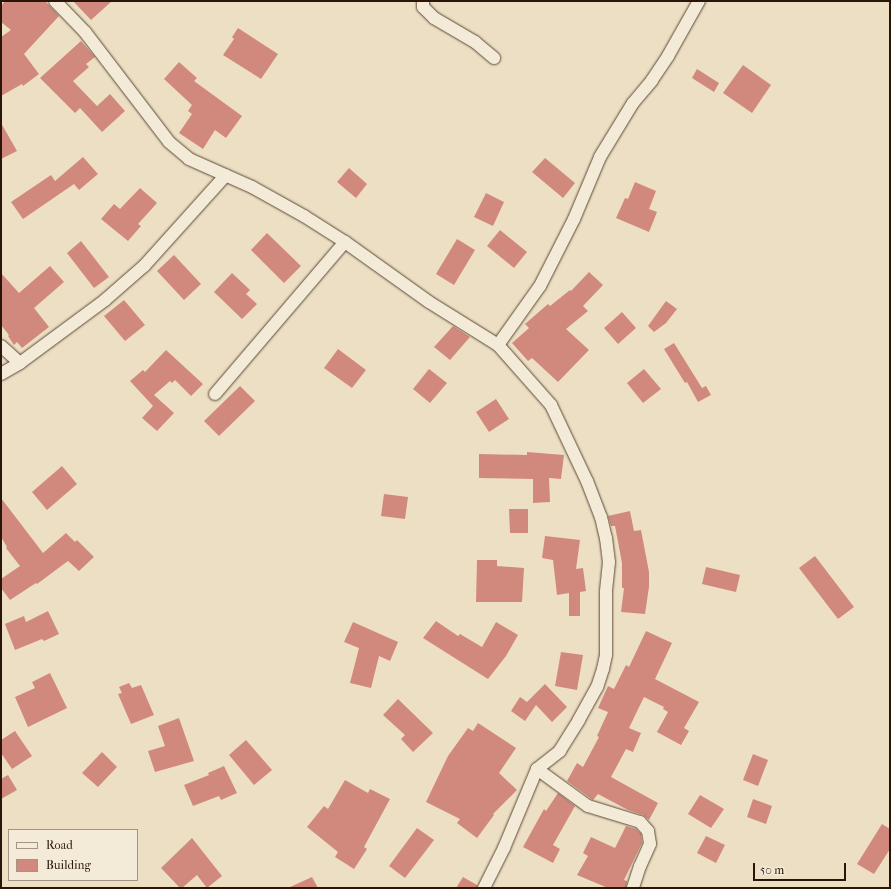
<!DOCTYPE html>
<html>
<head>
<meta charset="utf-8">
<style>
	body { margin:0 }
	#map { position:relative; width:891px; height:889px; overflow:hidden; background:#eddfc3; font-family:"IM FELL French Canon",serif }
	div>[style] { position:absolute }
	[style*='--x'] { left:calc(var(--x)*1px); top:calc(var(--y)*1px); width:calc(var(--w)*1px); rotate:calc(var(--a)*1deg) }
	.building>* { inset:0; background:#d2897d }
	.roads { filter:drop-shadow(0 0 1px #5b4838) drop-shadow(0 0 1px #5b4838) }
	.street>* { height:12px; margin:-6px; padding:0 6px; transform-origin:6px; border-radius:6px; background:#f3ead8 }
	span { translate:-50% -50%; white-space:nowrap; text-align:center; line-height:1.15; -webkit-text-stroke:3px #f3ead8; paint-order:stroke }
	.frame { position:absolute; inset:0; border:2px solid #2a1609; pointer-events:none }
	.legend { position:absolute; left:8px; top:829px; width:130px; height:52px; box-sizing:border-box; background:#f3ead8; border:1px solid #a39585; margin:0; padding:5px 7px; list-style:none; font-size:12px; color:#2a1609 }
	.legend li { display:flex; align-items:center; gap:8px; height:20px }
	.legend b { width:20px; border:1px solid #a39585 }
	.scale { position:absolute; left:753px; top:863px; width:93px; height:18px; box-sizing:border-box; border:2px solid #2a1609; border-top:0; padding-left:5px; font-size:12px; line-height:14px; white-space:nowrap; color:#2a1609; -webkit-text-stroke:3px #f3ead8; paint-order:stroke }
</style>
</head>
<body>
<div id="map">
	<div class="building">
		<div style="clip-path:polygon(5px 1px,45px 1px,59px 16px,24px 54px,39px 74px,23px 86px,22px 84px,1px 96px,1px 37px,11px 30px,1px 22px,1px 6px)"></div>
		<div style="clip-path:polygon(73px 1px,112px 1px,91px 20px)"></div>
		<div style="clip-path:polygon(238px 28px,278px 54px,261px 79px,223px 55px,234px 39px,232px 37px)"></div>
		<div style="clip-path:polygon(81px 41px,95px 57px,86px 64px,89px 67px,73px 81px,97px 106px,110px 94px,125px 111px,102px 132px,80px 108px,75px 113px,40px 78px)"></div>
		<div style="clip-path:polygon(179px 62px,197px 78px,194px 81px,242px 116px,226px 138px,215px 130px,203px 149px,179px 133px,192px 114px,188px 111px,192px 105px,164px 79px)"></div>
		<div style="clip-path:polygon(743px 65px,771px 85px,752px 113px,723px 93px)"></div>
		<div style="clip-path:polygon(697px 69px,719px 83px,714px 92px,692px 78px)"></div>
		<div style="clip-path:polygon(1px 123px,17px 151px,1px 159px)"></div>
		<div style="clip-path:polygon(83px 157px,98px 174px,79px 190px,74px 184px,23px 219px,11px 202px,51px 175px,55px 181px)"></div>
		<div style="clip-path:polygon(545px 158px,575px 183px,563px 198px,532px 172px)"></div>
		<div style="clip-path:polygon(349px 168px,367px 184px,356px 198px,337px 182px)"></div>
		<div style="clip-path:polygon(635px 182px,656px 191px,649px 209px,657px 212px,649px 232px,616px 218px,625px 198px,628px 199px)"></div>
		<div style="clip-path:polygon(140px 188px,157px 203px,138px 224px,141px 226px,128px 241px,101px 219px,114px 204px,120px 209px)"></div>
		<div style="clip-path:polygon(486px 193px,504px 202px,493px 226px,474px 217px)"></div>
		<div style="clip-path:polygon(500px 230px,527px 252px,514px 268px,487px 246px)"></div>
		<div style="clip-path:polygon(267px 233px,301px 266px,284px 283px,251px 250px)"></div>
		<div style="clip-path:polygon(457px 239px,475px 250px,454px 285px,436px 274px)"></div>
		<div style="clip-path:polygon(81px 241px,109px 277px,94px 288px,67px 253px)"></div>
		<div style="clip-path:polygon(174px 255px,201px 284px,184px 300px,157px 271px)"></div>
		<div style="clip-path:polygon(50px 266px,64px 282px,34px 308px,49px 327px,22px 348px,17px 342px,14px 345px,8px 336px,9px 335px,1px 325px,1px 273px,19px 293px)"></div>
		<div style="clip-path:polygon(589px 272px,603px 285px,583px 306px,588px 311px,566px 329px,589px 350px,558px 382px,532px 358px,528px 361px,512px 343px,529px 328px,525px 324px,548px 304px,550px 306px,570px 290px,571px 291px)"></div>
		<div style="clip-path:polygon(232px 273px,250px 290px,246px 294px,257px 304px,242px 319px,214px 292px)"></div>
		<div style="clip-path:polygon(124px 300px,145px 325px,125px 341px,104px 316px)"></div>
		<div style="clip-path:polygon(666px 301px,677px 309px,666px 323px,654px 332px,648px 326px)"></div>
		<div style="clip-path:polygon(622px 312px,636px 328px,618px 344px,604px 328px)"></div>
		<div style="clip-path:polygon(453px 326px,470px 337px,450px 360px,434px 347px)"></div>
		<div style="clip-path:polygon(674px 343px,702px 388px,706px 386px,711px 395px,698px 402px,687px 382px,685px 383px,664px 349px)"></div>
		<div style="clip-path:polygon(338px 349px,366px 370px,352px 388px,324px 368px)"></div>
		<div style="clip-path:polygon(166px 350px,203px 384px,191px 396px,175px 380px,172px 383px,170px 381px,154px 395px,174px 413px,157px 431px,142px 418px,153px 406px,130px 381px,143px 370px,145px 372px)"></div>
		<div style="clip-path:polygon(429px 369px,447px 383px,430px 403px,413px 389px)"></div>
		<div style="clip-path:polygon(644px 369px,661px 389px,643px 403px,627px 383px)"></div>
		<div style="clip-path:polygon(240px 386px,255px 401px,219px 436px,204px 421px)"></div>
		<div style="clip-path:polygon(496px 399px,509px 419px,489px 432px,476px 412px)"></div>
		<div style="clip-path:polygon(527px 452px,564px 455px,561px 479px,549px 478px,550px 502px,533px 503px,533px 479px,479px 478px,479px 454px,527px 455px)"></div>
		<div style="clip-path:polygon(62px 466px,77px 484px,47px 510px,32px 492px)"></div>
		<div style="clip-path:polygon(384px 494px,408px 497px,405px 519px,381px 516px)"></div>
		<div style="clip-path:polygon(1px 498px,43px 553px,66px 533px,75px 542px,77px 540px,94px 557px,79px 571px,68px 561px,37px 584px,36px 583px,10px 600px,1px 588px,1px 579px,20px 566px,6px 548px,7px 547px,1px 537px)"></div>
		<div style="clip-path:polygon(509px 509px,528px 509px,528px 533px,510px 533px)"></div>
		<div style="clip-path:polygon(630px 511px,634px 531px,641px 530px,649px 572px,649px 587px,645px 614px,621px 612px,624px 588px,622px 588px,622px 563px,615px 526px,611px 526px,608px 516px)"></div>
		<div style="clip-path:polygon(545px 536px,580px 540px,576px 569px,583px 568px,586px 591px,580px 592px,580px 616px,569px 616px,569px 593px,557px 595px,553px 560px,542px 558px)"></div>
		<div style="clip-path:polygon(815px 556px,854px 607px,838px 619px,799px 568px)"></div>
		<div style="clip-path:polygon(477px 560px,497px 560px,497px 566px,524px 568px,522px 602px,476px 602px)"></div>
		<div style="clip-path:polygon(706px 567px,740px 575px,736px 592px,702px 584px)"></div>
		<div style="clip-path:polygon(48px 611px,59px 634px,44px 641px,42px 639px,15px 650px,5px 624px,24px 616px,26px 622px)"></div>
		<div style="clip-path:polygon(436px 621px,458px 636px,460px 634px,482px 647px,496px 622px,518px 635px,506px 656px,488px 679px,423px 638px)"></div>
		<div style="clip-path:polygon(353px 622px,398px 642px,390px 661px,379px 656px,371px 688px,350px 683px,359px 648px,344px 642px)"></div>
		<div style="clip-path:polygon(646px 631px,672px 643px,655px 679px,699px 702px,684px 728px,689px 731px,681px 745px,657px 732px,668px 712px,663px 709px,664px 707px,644px 697px,629px 728px,641px 733px,633px 752px,626px 749px,611px 777px,658px 803px,649px 820px,643px 815px,628px 810px,598px 794px,593px 800px,567px 781px,577px 763px,583px 767px,599px 737px,597px 736px,608px 712px,598px 708px,608px 686px,614px 689px,626px 665px,629px 667px)"></div>
		<div style="clip-path:polygon(561px 652px,583px 655px,577px 690px,555px 686px)"></div>
		<div style="clip-path:polygon(50px 673px,67px 708px,28px 727px,15px 697px,35px 688px,32px 682px)"></div>
		<div style="clip-path:polygon(129px 683px,132px 688px,141px 685px,154px 715px,131px 724px,118px 694px,122px 693px,119px 687px)"></div>
		<div style="clip-path:polygon(545px 684px,567px 707px,552px 722px,536px 705px,525px 721px,511px 711px,520px 697px,527px 702px)"></div>
		<div style="clip-path:polygon(398px 699px,433px 733px,413px 752px,401px 739px,405px 735px,383px 715px)"></div>
		<div style="clip-path:polygon(179px 718px,194px 761px,155px 772px,148px 751px,165px 746px,158px 726px)"></div>
		<div style="clip-path:polygon(478px 723px,516px 748px,499px 773px,517px 790px,493px 814px,494px 815px,477px 838px,457px 823px,460px 819px,426px 802px,448px 756px,468px 728px,473px 731px)"></div>
		<div style="clip-path:polygon(15px 731px,32px 756px,12px 769px,1px 753px,1px 740px)"></div>
		<div style="clip-path:polygon(246px 740px,272px 770px,254px 785px,229px 755px)"></div>
		<div style="clip-path:polygon(102px 752px,117px 767px,98px 787px,82px 773px)"></div>
		<div style="clip-path:polygon(753px 754px,768px 760px,758px 786px,743px 780px)"></div>
		<div style="clip-path:polygon(224px 766px,237px 793px,221px 800px,219px 796px,193px 806px,184px 785px,209px 775px,208px 773px)"></div>
		<div style="clip-path:polygon(8px 775px,17px 790px,1px 799px,1px 779px)"></div>
		<div style="clip-path:polygon(345px 780px,368px 793px,370px 789px,390px 799px,364px 847px,367px 849px,354px 869px,335px 857px,338px 852px,307px 827px,324px 806px,328px 809px)"></div>
		<div style="clip-path:polygon(558px 793px,575px 806px,553px 845px,560px 849px,553px 863px,523px 847px,544px 809px,546px 811px)"></div>
		<div style="clip-path:polygon(700px 795px,724px 809px,711px 828px,688px 814px)"></div>
		<div style="clip-path:polygon(753px 799px,772px 806px,766px 824px,747px 817px)"></div>
		<div style="clip-path:polygon(882px 824px,890px 829px,890px 849px,874px 874px,857px 864px)"></div>
		<div style="clip-path:polygon(626px 826px,636px 829px,641px 834px,642px 843px,624px 880px,627px 881px,626px 888px,608px 888px,577px 875px,588px 856px,583px 853px,591px 837px,615px 848px)"></div>
		<div style="clip-path:polygon(417px 828px,434px 840px,405px 878px,389px 866px)"></div>
		<div style="clip-path:polygon(706px 836px,725px 845px,716px 863px,697px 853px)"></div>
		<div style="clip-path:polygon(192px 838px,222px 876px,207px 888px,197px 875px,182px 888px,180px 888px,161px 868px)"></div>
		<div style="clip-path:polygon(312px 877px,318px 888px,288px 888px)"></div>
		<div style="clip-path:polygon(463px 877px,477px 885px,477px 888px,456px 888px)"></div>
	</div>
	<div class="roads">
		<div class="street">
			<div style="--x:55;--y:1;--w:43;--a:45.9"></div>
			<div style="--x:85;--y:32;--w:138;--a:52.6"></div>
			<div style="--x:169;--y:142;--w:26;--a:40"></div>
			<div style="--x:189;--y:159;--w:69;--a:24"></div>
			<div style="--x:252;--y:187;--w:60;--a:29.1"></div>
			<div style="--x:304;--y:216;--w:49;--a:32.4"></div>
			<div style="--x:345;--y:242;--w:103;--a:35.5"></div>
			<div style="--x:429;--y:302;--w:81;--a:31.9"></div>
			<div style="--x:498;--y:345;--w:80;--a:48.5"></div>
			<div style="--x:551;--y:405;--w:84;--a:64.7"></div>
			<div style="--x:587;--y:481;--w:39;--a:69"></div>
			<div style="--x:601;--y:517;--w:22;--a:77"></div>
			<div style="--x:606;--y:538;--w:24;--a:83"></div>
			<div style="--x:609;--y:562;--w:30;--a:96"></div>
			<div style="--x:606;--y:592;--w:63;--a:90"></div>
			<div style="--x:606;--y:655;--w:14;--a:102"></div>
			<div style="--x:603;--y:669;--w:19;--a:108"></div>
			<div style="--x:597;--y:687;--w:38;--a:119"></div>
			<div style="--x:579;--y:720;--w:36;--a:122"></div>
			<div style="--x:560;--y:751;--w:29;--a:142"></div>
			<div style="--x:537;--y:769;--w:86;--a:112.7"></div>
			<div style="--x:504;--y:848;--w:45;--a:116.6"></div>
			<div style="--x:423;--y:1;--w:6;--a:90"></div>
			<div style="--x:423;--y:7;--w:16;--a:45"></div>
			<div style="--x:434;--y:18;--w:48;--a:30.3"></div>
			<div style="--x:475;--y:42;--w:25;--a:40"></div>
			<div style="--x:498;--y:345;--w:72;--a:-54.6"></div>
			<div style="--x:540;--y:286;--w:75;--a:-63.1"></div>
			<div style="--x:574;--y:219;--w:67;--a:-67.2"></div>
			<div style="--x:600;--y:157;--w:63;--a:-58.6"></div>
			<div style="--x:633;--y:103;--w:30;--a:-50"></div>
			<div style="--x:652;--y:80;--w:29;--a:-56"></div>
			<div style="--x:668;--y:56;--w:63;--a:-60.6"></div>
			<div style="--x:1;--y:346;--w:25;--a:42"></div>
			<div style="--x:1;--y:374;--w:22;--a:-30"></div>
			<div style="--x:20;--y:363;--w:106;--a:-36.5"></div>
			<div style="--x:105;--y:300;--w:52;--a:-41.1"></div>
			<div style="--x:144;--y:266;--w:122;--a:-48"></div>
			<div style="--x:215;--y:394;--w:200;--a:-49.5"></div>
			<div style="--x:537;--y:769;--w:63;--a:36"></div>
			<div style="--x:588;--y:806;--w:54;--a:17.1"></div>
			<div style="--x:640;--y:822;--w:12;--a:48"></div>
			<div style="--x:648;--y:831;--w:13;--a:81"></div>
			<div style="--x:650;--y:844;--w:24;--a:114"></div>
			<div style="--x:640;--y:866;--w:23;--a:108"></div>
		</div>
	</div>
	<div class="frame"></div>
	<ul class="legend">
	<li><b style="height:5px;background:#f3ead8"></b>Road</li>
	<li><b style="height:11px;background:#d2897d"></b>Building</li>
	</ul>
	<div class="scale">50 m</div>
</div>
</body>
</html>
